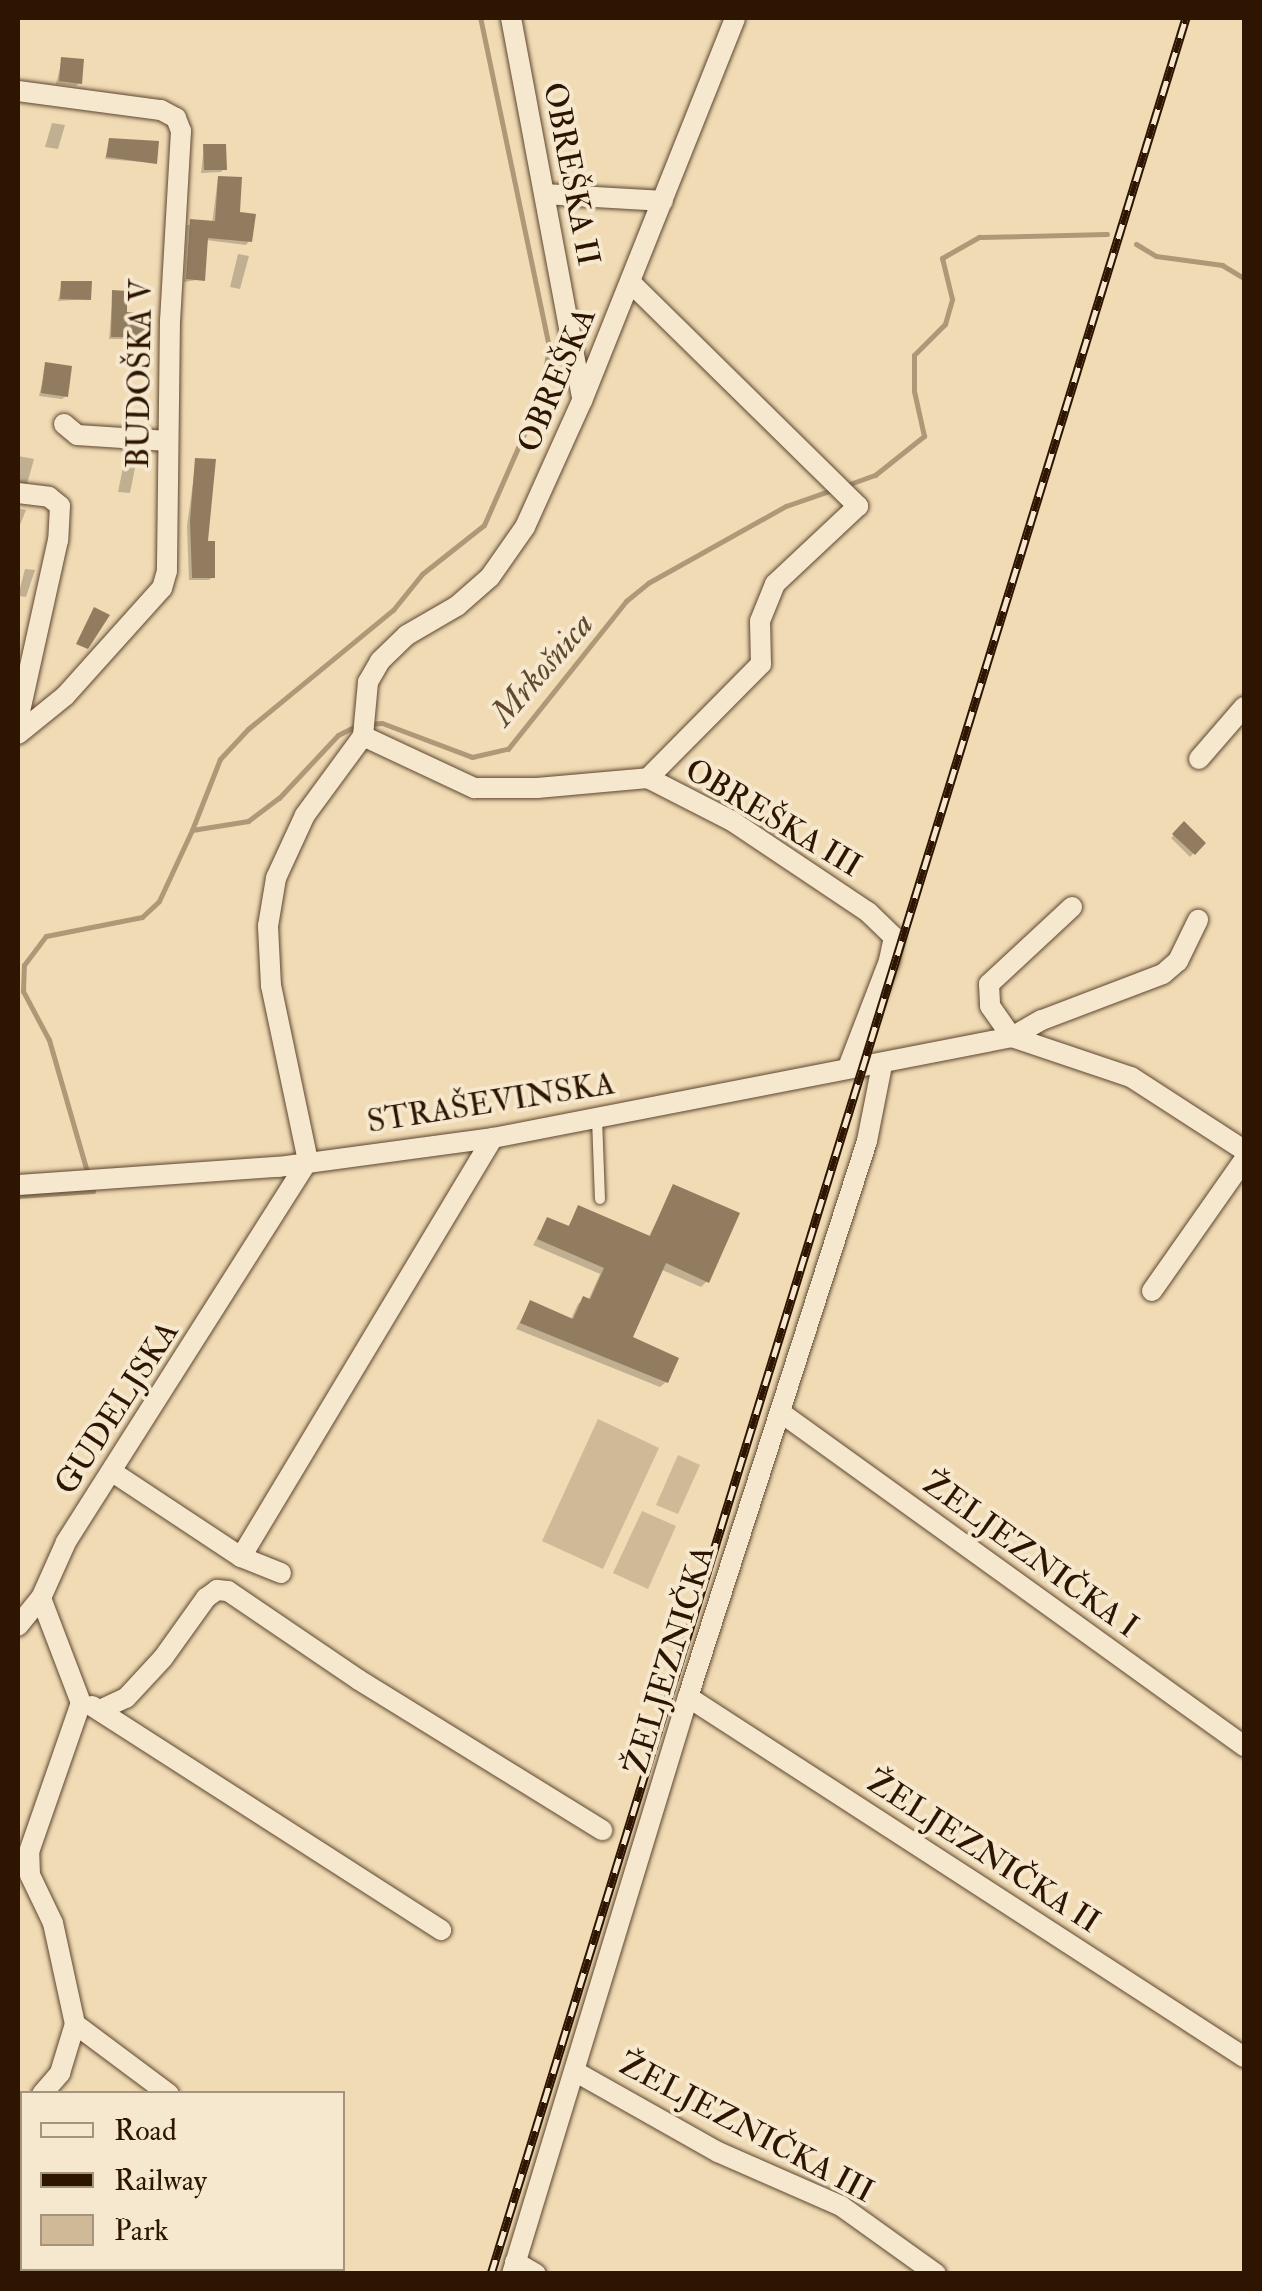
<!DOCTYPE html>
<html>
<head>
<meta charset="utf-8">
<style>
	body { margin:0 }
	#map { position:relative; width:1262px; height:2291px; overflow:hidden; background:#f0dbb5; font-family:"IM FELL Double Pica",serif }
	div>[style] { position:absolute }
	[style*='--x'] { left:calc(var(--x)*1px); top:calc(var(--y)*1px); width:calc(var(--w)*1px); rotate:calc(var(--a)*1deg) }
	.green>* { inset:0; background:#cfb996 }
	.shadow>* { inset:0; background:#0003 }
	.stream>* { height:5px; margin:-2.5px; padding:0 2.5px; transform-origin:2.5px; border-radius:2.5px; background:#ae9878 }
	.building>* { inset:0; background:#927c5f }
	.roads { filter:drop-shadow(0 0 2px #5e462e) drop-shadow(0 0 2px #5e462e) }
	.lane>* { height:10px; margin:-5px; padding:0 5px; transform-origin:5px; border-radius:5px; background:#f5e8cf }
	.street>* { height:20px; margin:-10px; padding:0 10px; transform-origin:10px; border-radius:10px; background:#f5e8cf }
	.rail>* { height:9px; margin-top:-4.5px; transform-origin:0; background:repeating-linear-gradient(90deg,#f5e8cf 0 15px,#2d1501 0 30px); box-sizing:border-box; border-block:2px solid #2d1501 }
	span { translate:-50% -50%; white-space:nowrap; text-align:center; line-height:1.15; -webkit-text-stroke:8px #f5e8cf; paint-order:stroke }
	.street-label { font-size:32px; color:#2d1501 }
	.water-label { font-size:35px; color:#614931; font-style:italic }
	.frame { position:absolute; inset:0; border:20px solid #2d1501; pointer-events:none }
	.legend { position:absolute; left:20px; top:2091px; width:325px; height:180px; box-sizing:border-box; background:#f5e8cf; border:2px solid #a5947d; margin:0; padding:12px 18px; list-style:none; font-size:30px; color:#2d1501 }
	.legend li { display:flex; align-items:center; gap:20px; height:50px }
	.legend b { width:50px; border:2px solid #a5947d }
</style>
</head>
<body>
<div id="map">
	<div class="green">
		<div style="clip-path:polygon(598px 1419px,659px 1448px,603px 1569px,542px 1541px)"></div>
		<div style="clip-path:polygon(678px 1455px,700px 1465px,678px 1514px,656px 1505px)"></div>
		<div style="clip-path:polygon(642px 1511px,676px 1526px,648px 1589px,613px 1573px)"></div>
	</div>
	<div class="shadow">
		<div style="clip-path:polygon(62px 60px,79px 83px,76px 86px,56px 84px)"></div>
		<div style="clip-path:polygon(52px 123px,65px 125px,58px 149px,45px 147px)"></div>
		<div style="clip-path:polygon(110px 141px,155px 163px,105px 159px)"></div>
		<div style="clip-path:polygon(204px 147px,224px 169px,221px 172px,201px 173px)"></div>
		<div style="clip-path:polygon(218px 178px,249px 241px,246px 245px,206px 240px,203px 279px,184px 282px,187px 225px,212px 224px)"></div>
		<div style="clip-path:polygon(238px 254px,249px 256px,240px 289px,230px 287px)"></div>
		<div style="clip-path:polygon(62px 283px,89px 299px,58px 301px)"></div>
		<div style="clip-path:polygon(113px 293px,144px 349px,141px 352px,124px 351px,124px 339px,109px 339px)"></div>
		<div style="clip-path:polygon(46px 365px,66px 396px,62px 399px,39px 396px)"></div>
		<div style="clip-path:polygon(18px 456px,34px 459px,27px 484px,18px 485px)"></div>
		<div style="clip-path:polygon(196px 461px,213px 577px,209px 580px,189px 580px,187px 526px)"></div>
		<div style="clip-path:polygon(124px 462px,136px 463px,130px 493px,118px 492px)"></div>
		<div style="clip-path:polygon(18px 508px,26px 510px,18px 530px)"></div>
		<div style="clip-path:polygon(25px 569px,35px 570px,26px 597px,18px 596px)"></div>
		<div style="clip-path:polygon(1184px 825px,1203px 843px,1190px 857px,1171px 838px)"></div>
		<div style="clip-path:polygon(674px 1187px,707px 1281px,701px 1287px,660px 1269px,630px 1339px,666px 1382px,660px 1387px,516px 1329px,530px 1303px,570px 1321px,578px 1304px,584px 1299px,588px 1301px,600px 1274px,533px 1245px,547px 1220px,567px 1228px,579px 1208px,648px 1238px)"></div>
	</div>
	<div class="stream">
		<div style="--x:1136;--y:244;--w:23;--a:31"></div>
		<div style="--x:1156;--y:256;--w:67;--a:7.8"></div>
		<div style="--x:1222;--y:265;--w:26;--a:31"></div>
		<div style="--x:847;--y:485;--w:30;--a:-20"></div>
		<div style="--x:875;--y:475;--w:63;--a:-38.5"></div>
		<div style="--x:924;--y:436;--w:46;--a:-102.5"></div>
		<div style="--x:914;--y:391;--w:36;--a:-90"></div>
		<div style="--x:914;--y:355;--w:44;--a:-45"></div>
		<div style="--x:945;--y:324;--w:26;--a:-74"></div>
		<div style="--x:952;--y:299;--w:42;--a:-103.7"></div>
		<div style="--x:942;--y:258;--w:43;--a:-29.6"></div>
		<div style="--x:979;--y:237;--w:128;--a:-1.3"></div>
		<div style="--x:371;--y:724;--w:11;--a:-5"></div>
		<div style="--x:382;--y:723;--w:96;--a:20.7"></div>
		<div style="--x:472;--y:757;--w:37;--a:-13"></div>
		<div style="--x:508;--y:749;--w:189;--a:-51.4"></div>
		<div style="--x:626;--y:601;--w:28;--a:-39"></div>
		<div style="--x:648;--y:583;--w:158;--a:-29.2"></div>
		<div style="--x:786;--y:506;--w:49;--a:-19.2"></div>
		<div style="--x:192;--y:830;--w:76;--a:-68.5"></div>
		<div style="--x:220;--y:759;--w:41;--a:-47"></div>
		<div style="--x:248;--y:729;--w:188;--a:-39.4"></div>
		<div style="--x:393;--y:610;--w:46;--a:-51.1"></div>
		<div style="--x:422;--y:574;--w:79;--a:-38.3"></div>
		<div style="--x:484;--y:525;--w:142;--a:-66.3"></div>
		<div style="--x:541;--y:395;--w:49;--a:-80.5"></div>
		<div style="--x:549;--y:347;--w:336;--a:-101.8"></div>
		<div style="--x:88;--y:1175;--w:141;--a:-106.1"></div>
		<div style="--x:49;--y:1040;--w:55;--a:-118"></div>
		<div style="--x:23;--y:991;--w:26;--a:-88"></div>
		<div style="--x:24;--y:965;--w:36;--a:-53"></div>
		<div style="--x:46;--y:936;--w:98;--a:-11.2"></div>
		<div style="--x:142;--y:917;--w:23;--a:-43"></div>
		<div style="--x:159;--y:901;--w:78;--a:-65.1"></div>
		<div style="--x:192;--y:830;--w:57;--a:-9.1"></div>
		<div style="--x:248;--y:821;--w:39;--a:-37"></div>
		<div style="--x:279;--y:798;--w:86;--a:-46.9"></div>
		<div style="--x:338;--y:735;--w:25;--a:-27"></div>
		<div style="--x:18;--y:1196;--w:75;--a:-3.8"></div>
		<div style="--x:93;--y:1191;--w:5;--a:-112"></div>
	</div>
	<div class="building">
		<div style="clip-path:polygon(61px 57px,84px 59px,82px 84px,59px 81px)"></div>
		<div style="clip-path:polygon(109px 138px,159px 141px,157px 164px,106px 157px)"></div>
		<div style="clip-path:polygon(203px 144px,226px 144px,227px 170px,204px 170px)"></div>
		<div style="clip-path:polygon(218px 176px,242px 177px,240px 212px,256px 214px,252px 242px,208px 238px,205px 281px,186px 279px,190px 219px,215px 221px)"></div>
		<div style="clip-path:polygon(61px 281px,92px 281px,91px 300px,60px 299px)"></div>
		<div style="clip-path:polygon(112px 290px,127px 291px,127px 312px,148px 313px,146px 350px,125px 349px,126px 337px,111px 337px)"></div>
		<div style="clip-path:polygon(45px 362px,72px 366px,68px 397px,41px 393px)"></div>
		<div style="clip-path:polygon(195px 458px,216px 459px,208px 541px,215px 541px,215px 578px,192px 578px,190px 521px)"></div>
		<div style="clip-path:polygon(94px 607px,110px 615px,88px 649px,76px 644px)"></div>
		<div style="clip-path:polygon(1184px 821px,1206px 843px,1195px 855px,1172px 834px)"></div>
		<div style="clip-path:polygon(673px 1184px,740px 1213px,709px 1283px,666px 1263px,633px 1337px,679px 1358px,668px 1383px,520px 1323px,530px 1300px,573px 1319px,583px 1296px,590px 1299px,604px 1268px,537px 1239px,547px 1217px,569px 1226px,578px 1205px,650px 1236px)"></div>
	</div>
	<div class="roads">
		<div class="lane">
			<div style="--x:597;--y:1118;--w:81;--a:87.9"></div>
		</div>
		<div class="street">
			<div style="--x:511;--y:18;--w:388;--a:79.4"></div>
			<div style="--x:18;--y:91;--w:144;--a:7.6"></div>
			<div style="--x:161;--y:110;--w:17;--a:28"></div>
			<div style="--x:176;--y:118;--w:14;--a:69"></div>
			<div style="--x:181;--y:131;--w:189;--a:93.3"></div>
			<div style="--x:170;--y:320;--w:251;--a:90.7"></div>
			<div style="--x:167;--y:571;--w:18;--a:106"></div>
			<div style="--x:162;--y:588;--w:145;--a:131.9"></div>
			<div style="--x:65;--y:696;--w:60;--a:141"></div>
			<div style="--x:545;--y:194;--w:118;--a:3.4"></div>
			<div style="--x:630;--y:282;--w:320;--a:44.5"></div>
			<div style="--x:858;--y:506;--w:114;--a:136.8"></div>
			<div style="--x:775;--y:584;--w:40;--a:112"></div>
			<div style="--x:760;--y:621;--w:43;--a:88.7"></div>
			<div style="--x:761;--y:664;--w:161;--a:134.7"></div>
			<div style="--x:64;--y:424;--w:17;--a:40"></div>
			<div style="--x:77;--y:435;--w:91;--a:3.8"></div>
			<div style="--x:18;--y:493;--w:31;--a:7"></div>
			<div style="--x:49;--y:497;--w:14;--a:39"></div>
			<div style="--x:60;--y:506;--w:34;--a:93"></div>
			<div style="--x:58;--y:540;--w:184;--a:102.5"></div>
			<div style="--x:363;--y:736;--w:54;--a:-84.7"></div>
			<div style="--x:368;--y:682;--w:24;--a:-60"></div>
			<div style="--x:380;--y:661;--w:37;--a:-44"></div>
			<div style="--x:407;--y:635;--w:58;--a:-30.1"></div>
			<div style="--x:457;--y:606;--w:44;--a:-41.3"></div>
			<div style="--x:490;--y:577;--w:61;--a:-55"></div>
			<div style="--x:525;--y:527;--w:138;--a:-65.7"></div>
			<div style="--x:582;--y:401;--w:412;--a:-68.2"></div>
			<div style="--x:363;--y:736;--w:123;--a:25.1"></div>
			<div style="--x:474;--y:788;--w:63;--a:0"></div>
			<div style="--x:537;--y:788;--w:111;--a:-5.1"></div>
			<div style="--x:648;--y:778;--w:94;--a:27.1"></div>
			<div style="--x:732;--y:821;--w:164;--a:33.8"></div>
			<div style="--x:868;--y:912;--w:36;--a:44"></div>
			<div style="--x:894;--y:937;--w:25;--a:102"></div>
			<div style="--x:889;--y:961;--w:114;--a:111.1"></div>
			<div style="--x:1199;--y:759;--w:69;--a:-49.1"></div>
			<div style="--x:1072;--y:907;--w:113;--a:137.1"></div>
			<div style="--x:989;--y:984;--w:22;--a:87"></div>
			<div style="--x:990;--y:1006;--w:38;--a:55"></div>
			<div style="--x:1012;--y:1037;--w:34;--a:-30"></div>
			<div style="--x:1042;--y:1020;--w:129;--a:-20.8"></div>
			<div style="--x:1163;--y:974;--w:20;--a:-41"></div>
			<div style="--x:1178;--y:961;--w:46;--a:-64"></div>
			<div style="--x:18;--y:1185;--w:261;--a:-4"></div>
			<div style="--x:278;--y:1167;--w:217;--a:-7.7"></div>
			<div style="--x:493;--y:1138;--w:529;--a:-11.01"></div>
			<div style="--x:1012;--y:1037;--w:126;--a:18.6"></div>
			<div style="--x:1131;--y:1077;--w:135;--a:32.9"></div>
			<div style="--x:1152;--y:1291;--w:160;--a:-54.9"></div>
			<div style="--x:780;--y:1412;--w:572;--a:35.75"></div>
			<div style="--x:114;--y:1473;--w:152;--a:33.5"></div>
			<div style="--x:241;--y:1557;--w:43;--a:21.8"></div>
			<div style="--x:241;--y:1557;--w:489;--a:-59"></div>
			<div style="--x:18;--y:1626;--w:36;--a:-51"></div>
			<div style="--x:688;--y:1697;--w:662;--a:32.92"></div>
			<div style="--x:92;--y:1706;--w:415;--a:32.7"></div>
			<div style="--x:102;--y:1709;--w:26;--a:-25"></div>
			<div style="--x:126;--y:1698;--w:54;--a:-47.2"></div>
			<div style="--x:163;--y:1658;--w:74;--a:-54.4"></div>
			<div style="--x:206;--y:1598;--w:14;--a:-36"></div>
			<div style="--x:217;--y:1590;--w:11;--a:5"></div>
			<div style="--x:228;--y:1591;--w:158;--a:34.2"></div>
			<div style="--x:359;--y:1680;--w:286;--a:31.7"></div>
			<div style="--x:75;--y:2024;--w:117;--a:36.7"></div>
			<div style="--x:576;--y:2072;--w:163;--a:29.4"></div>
			<div style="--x:718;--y:2152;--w:134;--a:23.7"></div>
			<div style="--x:841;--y:2206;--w:117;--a:35.6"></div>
			<div style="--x:42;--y:2094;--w:28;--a:-49"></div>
			<div style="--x:60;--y:2073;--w:51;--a:-73"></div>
			<div style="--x:75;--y:2024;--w:103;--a:-102.3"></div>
			<div style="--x:53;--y:1923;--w:53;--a:-115.6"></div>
			<div style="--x:30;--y:1875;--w:23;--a:-92"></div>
			<div style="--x:29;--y:1852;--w:158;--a:-70.8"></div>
			<div style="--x:81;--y:1703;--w:112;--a:-110.9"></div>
			<div style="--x:41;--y:1598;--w:61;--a:-65.9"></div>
			<div style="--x:66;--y:1542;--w:451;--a:-57.6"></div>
			<div style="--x:308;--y:1161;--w:179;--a:-101.9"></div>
			<div style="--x:271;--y:986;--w:60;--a:-92.9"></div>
			<div style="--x:268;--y:926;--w:49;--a:-80.5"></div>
			<div style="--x:276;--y:878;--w:69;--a:-65.3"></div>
			<div style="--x:305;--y:815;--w:98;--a:-53.7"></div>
			<div style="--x:18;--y:2120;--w:6;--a:-51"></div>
			<div style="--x:18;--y:2238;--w:5;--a:37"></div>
			<div style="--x:515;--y:2262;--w:24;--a:30"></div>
			<div style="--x:65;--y:2268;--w:9;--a:41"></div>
			<div style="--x:512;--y:2274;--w:603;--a:-73.04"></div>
			<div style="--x:688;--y:1697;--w:584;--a:-72.15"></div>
			<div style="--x:867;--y:1141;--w:77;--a:-78.8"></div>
		</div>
	</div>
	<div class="rail">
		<div style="--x:491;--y:2274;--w:2361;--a:-72.88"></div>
	</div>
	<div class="street-label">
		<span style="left:571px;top:174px;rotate:79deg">OBREŠKA II</span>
		<span style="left:140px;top:374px;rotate:-89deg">BUDOŠKA V</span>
		<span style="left:557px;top:380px;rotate:-67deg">OBREŠKA</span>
		<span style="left:773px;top:818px;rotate:31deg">OBREŠKA III</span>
		<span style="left:491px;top:1103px;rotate:-9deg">STRAŠEVINSKA</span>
		<span style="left:117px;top:1408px;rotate:-57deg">GUDELJSKA</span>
		<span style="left:1030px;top:1555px;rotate:36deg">ŽELJEZNIČKA I</span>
		<span style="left:670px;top:1660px;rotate:-73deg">ŽELJEZNIČKA</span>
		<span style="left:983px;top:1852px;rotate:33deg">ŽELJEZNIČKA II</span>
		<span style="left:746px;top:2128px;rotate:28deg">ŽELJEZNIČKA III</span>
	</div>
	<div class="water-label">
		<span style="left:542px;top:669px;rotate:-49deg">Mrkošnica</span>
	</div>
	<div class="frame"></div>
	<ul class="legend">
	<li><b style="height:12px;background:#f5e8cf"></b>Road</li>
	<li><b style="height:12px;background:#2d1501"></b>Railway</li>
	<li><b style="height:28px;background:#cfb996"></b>Park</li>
	</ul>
</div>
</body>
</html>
